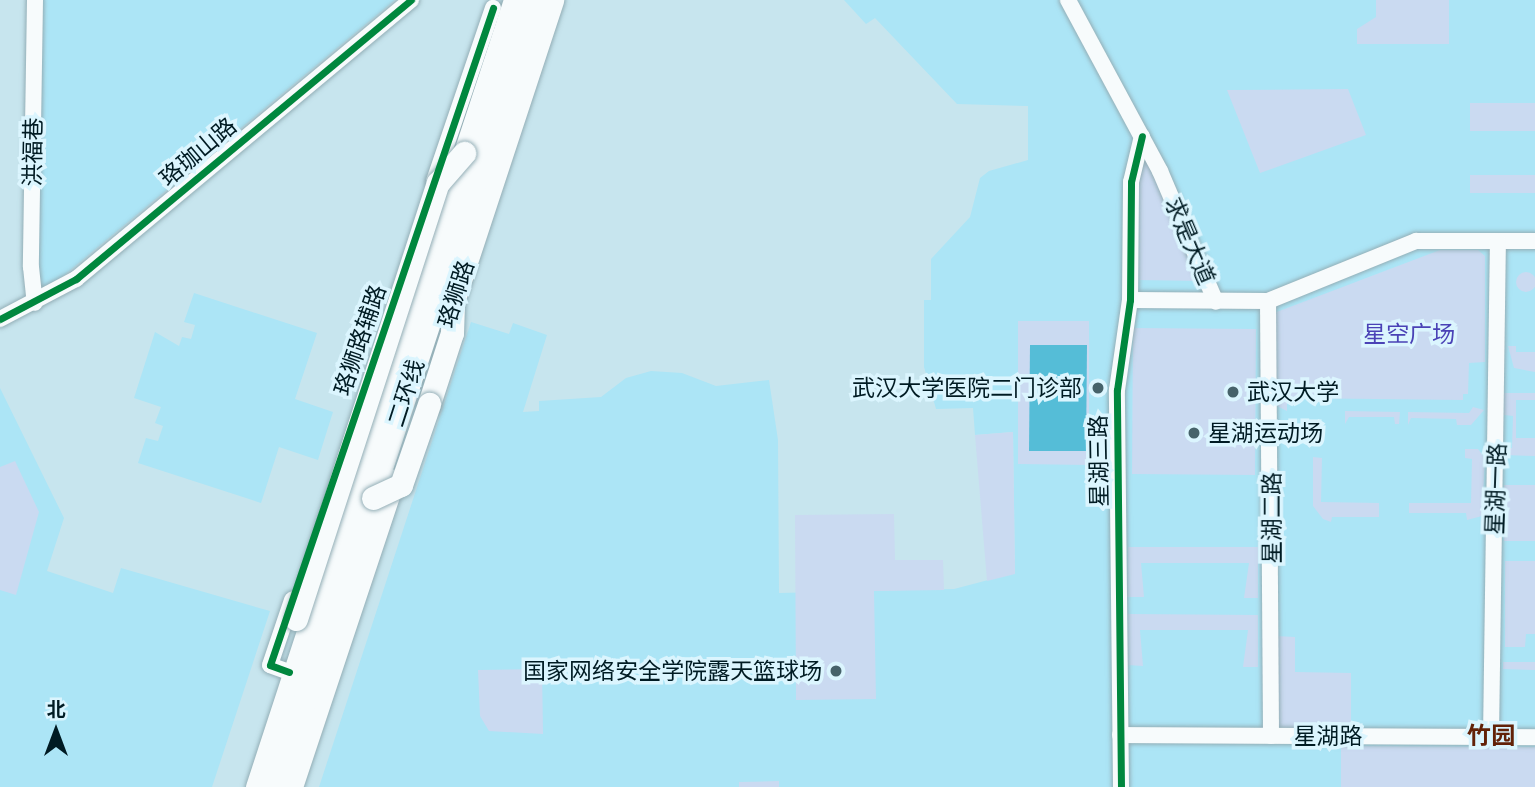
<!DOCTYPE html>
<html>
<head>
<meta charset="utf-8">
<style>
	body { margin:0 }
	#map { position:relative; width:1535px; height:787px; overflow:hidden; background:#c7e5ee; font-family:"DM Sans","Noto Sans SC",sans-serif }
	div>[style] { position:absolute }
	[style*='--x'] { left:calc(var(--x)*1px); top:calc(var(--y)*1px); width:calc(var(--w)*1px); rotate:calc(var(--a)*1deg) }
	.built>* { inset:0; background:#ace5f6 }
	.green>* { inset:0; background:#cadaf1 }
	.round { border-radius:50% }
	.water>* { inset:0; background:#55bdd7 }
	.roads { filter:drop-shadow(0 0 2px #93aeb6) drop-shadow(0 0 2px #93aeb6) }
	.minor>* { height:16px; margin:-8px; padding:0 8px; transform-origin:8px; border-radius:8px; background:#f7fbfc }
	.major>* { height:21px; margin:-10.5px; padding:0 10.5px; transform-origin:10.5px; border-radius:10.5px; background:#f7fbfc }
	.highway>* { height:23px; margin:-11.5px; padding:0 11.5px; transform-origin:11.5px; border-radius:11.5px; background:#f7fbfc }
	.bridges { filter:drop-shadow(0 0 2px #93aeb6) drop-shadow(0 0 2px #93aeb6) }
	.highway-bridge>* { height:23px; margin:-11.5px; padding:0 11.5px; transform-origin:11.5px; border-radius:11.5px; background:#f7fbfc }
	.cycleway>* { height:7px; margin:-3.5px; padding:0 3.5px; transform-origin:3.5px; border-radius:3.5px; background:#00873e }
	.dots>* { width:19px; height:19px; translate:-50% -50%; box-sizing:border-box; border:4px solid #dbf5fe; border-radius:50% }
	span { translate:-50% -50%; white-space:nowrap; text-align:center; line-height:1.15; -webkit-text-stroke:7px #dbf5fe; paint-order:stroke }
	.street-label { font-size:23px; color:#001b23 }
	.park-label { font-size:23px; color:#4a42b6 }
	.poi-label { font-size:23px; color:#001b23 }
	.right { translate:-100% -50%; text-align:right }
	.left { translate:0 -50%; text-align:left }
	.neighbourhood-label { font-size:24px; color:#622208; font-weight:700 }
	.north { position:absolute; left:21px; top:696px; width:70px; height:70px; -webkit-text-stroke:5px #dbf5fe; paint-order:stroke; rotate:0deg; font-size:19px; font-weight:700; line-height:28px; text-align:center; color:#001b23 }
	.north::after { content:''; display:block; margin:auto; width:24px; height:32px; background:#001b23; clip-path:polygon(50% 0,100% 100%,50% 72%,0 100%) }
</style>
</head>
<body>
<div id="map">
	<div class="built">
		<div style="clip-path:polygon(43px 0,395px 0,44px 292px,38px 274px)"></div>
		<div style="clip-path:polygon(844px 0,1535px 0,1535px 787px,319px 787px,471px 322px,509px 334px,513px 323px,547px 335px,523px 412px,539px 411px,539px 401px,601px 397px,626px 378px,651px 371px,682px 373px,716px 386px,769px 380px,778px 440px,779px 593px,954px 589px,1015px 573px,1013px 432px,975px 435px,973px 408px,936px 409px,924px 367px,924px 300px,931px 300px,931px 259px,970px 217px,980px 178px,989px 171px,1028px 160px,1028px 106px,957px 104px,875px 18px,866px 24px)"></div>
		<div style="clip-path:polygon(194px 293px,317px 333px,295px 399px,333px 412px,326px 434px,318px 460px,279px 447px,261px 503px,138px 463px,146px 438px,158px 441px,163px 426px,155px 423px,161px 407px,134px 398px,155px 332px,179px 346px,182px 337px,191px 339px,195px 325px,184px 322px)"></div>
		<div style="clip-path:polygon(0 388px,64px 518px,47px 571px,113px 593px,121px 568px,270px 611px,212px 787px,0 787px)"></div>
	</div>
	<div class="green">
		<div style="clip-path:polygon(1376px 0,1449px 0,1449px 44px,1357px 44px,1357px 29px,1376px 17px)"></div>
		<div style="clip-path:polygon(1348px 89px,1366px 135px,1260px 173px,1227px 90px)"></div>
		<div style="clip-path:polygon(1470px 103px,1535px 103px,1535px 131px,1470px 131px)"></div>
		<div style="clip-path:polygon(1143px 148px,1203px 281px,1136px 280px,1136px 183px)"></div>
		<div style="clip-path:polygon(1470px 175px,1535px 175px,1535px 193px,1470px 193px)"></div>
		<div style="clip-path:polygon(1440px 250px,1478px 250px,1485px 256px,1485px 362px,1469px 363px,1468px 394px,1463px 394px,1463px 400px,1287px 398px,1287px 411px,1277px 406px,1274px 313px)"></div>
		<div class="round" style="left:1516px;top:272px;width:20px;height:20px"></div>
		<div style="clip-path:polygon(1018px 321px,1089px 321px,1089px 465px,1018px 464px)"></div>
		<div style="clip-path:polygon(1133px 328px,1256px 329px,1255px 475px,1132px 474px)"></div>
		<div style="clip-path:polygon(1508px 346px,1516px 346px,1516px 352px,1535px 352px,1535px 372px,1514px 368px)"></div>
		<div style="clip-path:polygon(1504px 393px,1535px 393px,1535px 400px,1516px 400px,1516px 438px,1535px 438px,1535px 456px,1504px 455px,1504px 448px,1512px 448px,1513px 416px,1504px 415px)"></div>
		<div style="clip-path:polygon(1473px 407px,1484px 410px,1471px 425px,1457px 425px,1456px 419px,1411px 418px,1408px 425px,1408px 412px,1469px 413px)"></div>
		<div style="clip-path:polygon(1345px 411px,1400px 412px,1399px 424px,1395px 424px,1394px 417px,1349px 417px,1345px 424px)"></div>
		<div style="clip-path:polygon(1013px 432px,1015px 574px,987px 581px,975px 435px)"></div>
		<div style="clip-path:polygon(1465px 449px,1478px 449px,1485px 458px,1482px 516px,1467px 520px,1466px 513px,1409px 513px,1409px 503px,1471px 503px,1472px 459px,1465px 458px)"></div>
		<div style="clip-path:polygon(1313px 457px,1322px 458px,1321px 502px,1379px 503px,1379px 517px,1332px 517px,1331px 522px,1323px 519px,1313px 506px)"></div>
		<div style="clip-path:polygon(15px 461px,39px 512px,16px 595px,0 590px,0 467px)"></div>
		<div style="clip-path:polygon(1504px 485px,1535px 485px,1535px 541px,1504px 541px)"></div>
		<div style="clip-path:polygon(894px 514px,895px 560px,943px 560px,944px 590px,874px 591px,876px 699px,796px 700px,795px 515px)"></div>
		<div style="clip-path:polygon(1128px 547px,1258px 547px,1258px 598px,1244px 598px,1249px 563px,1141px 563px,1144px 597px,1127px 597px)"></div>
		<div style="clip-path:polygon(1505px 561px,1535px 561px,1535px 634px,1526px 634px,1525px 647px,1505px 647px)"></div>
		<div style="clip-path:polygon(1128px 614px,1258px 615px,1258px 667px,1243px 667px,1248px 630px,1140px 630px,1143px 666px,1127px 665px)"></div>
		<div style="clip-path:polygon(1276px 636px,1295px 637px,1295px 672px,1351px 673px,1351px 728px,1275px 728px)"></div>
		<div style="clip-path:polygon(1503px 662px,1535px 662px,1535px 670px,1503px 669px)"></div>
		<div style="clip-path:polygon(542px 669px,543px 734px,489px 731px,480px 716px,478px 670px)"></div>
		<div style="clip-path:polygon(1341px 746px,1535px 747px,1535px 787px,1341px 787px)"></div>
		<div style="clip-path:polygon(779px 781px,779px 787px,739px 787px,739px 782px)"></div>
	</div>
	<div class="water">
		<div style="clip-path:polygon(1030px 345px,1087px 345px,1086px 451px,1029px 451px)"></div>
	</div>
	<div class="roads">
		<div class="minor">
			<div style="--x:35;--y:0;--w:267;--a:90.9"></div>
			<div style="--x:31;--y:267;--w:36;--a:84"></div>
			<div style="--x:1068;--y:0;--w:194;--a:61.7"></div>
			<div style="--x:1160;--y:171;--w:142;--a:66.9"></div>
			<div style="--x:434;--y:181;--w:183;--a:-71.2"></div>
			<div style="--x:1130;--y:300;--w:138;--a:0.4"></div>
			<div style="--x:1268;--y:301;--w:160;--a:-22.1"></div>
			<div style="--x:1416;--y:241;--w:119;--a:0"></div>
			<div style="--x:1268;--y:301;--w:435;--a:89.6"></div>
			<div style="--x:0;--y:319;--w:86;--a:-27.8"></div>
			<div style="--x:76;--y:279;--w:436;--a:-39.8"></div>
			<div style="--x:289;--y:672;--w:20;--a:-160"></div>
			<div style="--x:270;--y:665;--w:69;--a:-71.3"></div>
			<div style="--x:1120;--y:735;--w:415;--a:0.3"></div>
			<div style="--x:1491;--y:737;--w:496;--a:-89.2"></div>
			<div style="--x:1121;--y:787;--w:397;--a:-90.6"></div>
			<div style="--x:1117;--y:390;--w:91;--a:-81.8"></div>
			<div style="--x:1130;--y:300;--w:118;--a:-89.5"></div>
			<div style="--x:1131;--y:182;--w:47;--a:-76.6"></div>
		</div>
		<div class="major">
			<div style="--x:448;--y:320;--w:337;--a:-71.8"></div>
			<div style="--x:292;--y:787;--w:324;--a:-71.6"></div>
		</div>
		<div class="highway">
			<div style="--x:429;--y:404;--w:75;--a:-72.1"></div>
			<div style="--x:452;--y:333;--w:28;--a:-88"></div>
			<div style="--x:257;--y:787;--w:828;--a:-71.85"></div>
			<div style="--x:276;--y:787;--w:829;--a:-71.78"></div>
		</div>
	</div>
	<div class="bridges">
		<div class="highway-bridge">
			<div style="--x:373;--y:498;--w:31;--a:-25"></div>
			<div style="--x:401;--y:485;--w:86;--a:-70.9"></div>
			<div style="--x:296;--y:619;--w:459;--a:-72"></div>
			<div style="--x:438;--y:183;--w:40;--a:-49"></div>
		</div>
	</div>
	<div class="cycleway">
		<div style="--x:0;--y:319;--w:86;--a:-27.8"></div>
		<div style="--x:76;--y:279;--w:436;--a:-39.8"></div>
		<div style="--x:289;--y:672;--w:20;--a:-160"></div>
		<div style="--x:270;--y:665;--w:694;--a:-71.25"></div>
		<div style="--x:1121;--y:787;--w:397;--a:-90.6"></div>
		<div style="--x:1117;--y:390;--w:91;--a:-81.8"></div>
		<div style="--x:1130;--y:300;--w:118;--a:-89.5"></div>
		<div style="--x:1131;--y:182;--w:47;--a:-76.6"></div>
	</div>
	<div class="dots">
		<div style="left:1098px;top:388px;background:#46626a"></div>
		<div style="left:1233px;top:392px;background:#46626a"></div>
		<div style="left:1194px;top:433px;background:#46626a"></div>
		<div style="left:836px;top:671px;background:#46626a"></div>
	</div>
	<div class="street-label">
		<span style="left:33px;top:152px;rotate:-89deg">洪福巷</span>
		<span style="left:198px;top:152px;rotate:-40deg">珞珈山路</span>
		<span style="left:1190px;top:241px;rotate:67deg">求是大道</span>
		<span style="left:456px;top:294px;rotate:-72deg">珞狮路</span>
		<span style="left:360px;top:340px;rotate:-71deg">珞狮路辅路</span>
		<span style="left:406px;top:393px;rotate:-72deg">二环线</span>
		<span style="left:1099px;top:461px;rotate:-91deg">星湖三路</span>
		<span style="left:1496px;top:489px;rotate:-88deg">星湖一路</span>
		<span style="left:1272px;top:518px;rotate:-90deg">星湖二路</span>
		<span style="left:1328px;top:736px">星湖路</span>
	</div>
	<div class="park-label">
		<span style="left:1409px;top:334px">星空广场</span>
	</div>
	<div class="poi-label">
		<span class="right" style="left:1082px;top:388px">武汉大学医院二门诊部</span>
		<span class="left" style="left:1247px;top:392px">武汉大学</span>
		<span class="left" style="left:1208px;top:433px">星湖运动场</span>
		<span class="right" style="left:822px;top:671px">国家网络安全学院露天篮球场</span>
	</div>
	<div class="neighbourhood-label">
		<span style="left:1491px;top:736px">竹园</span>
	</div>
	<div class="north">北</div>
</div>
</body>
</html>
